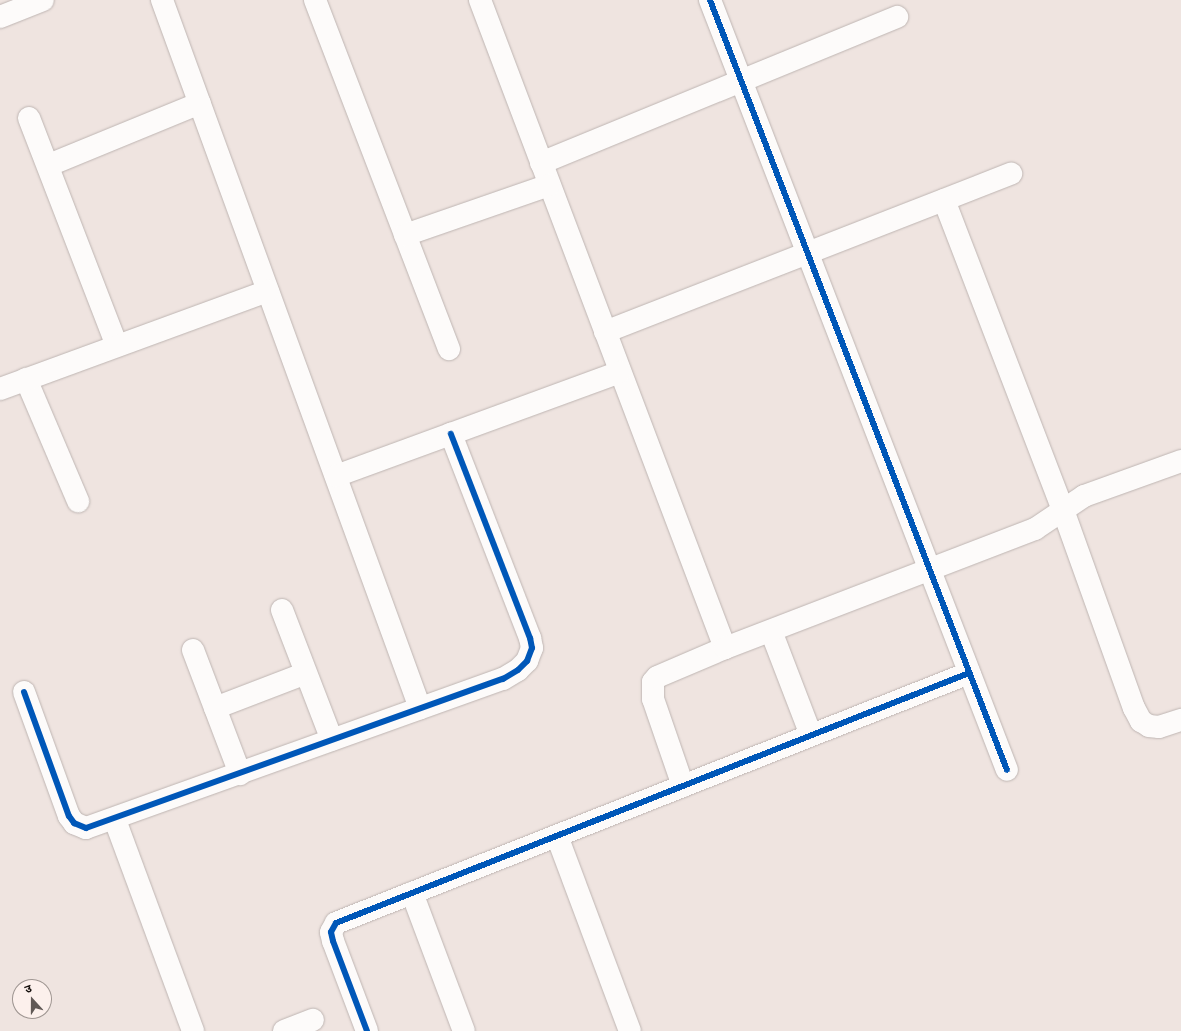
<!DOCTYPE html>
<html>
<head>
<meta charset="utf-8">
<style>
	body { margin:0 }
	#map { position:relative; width:1181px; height:1031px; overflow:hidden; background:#efe4e0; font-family:"Libre Baskerville","Noto Sans Devanagari",serif }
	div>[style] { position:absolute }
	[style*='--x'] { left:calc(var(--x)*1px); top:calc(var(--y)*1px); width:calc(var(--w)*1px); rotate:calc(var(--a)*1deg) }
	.roads { filter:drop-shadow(0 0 1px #beb5b2) drop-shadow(0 0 1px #beb5b2) }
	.street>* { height:22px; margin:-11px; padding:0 11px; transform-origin:11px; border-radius:11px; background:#fdfbfa }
	.cycleway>* { height:6px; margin:-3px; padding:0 3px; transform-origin:3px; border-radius:3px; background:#0057b8 }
	span { translate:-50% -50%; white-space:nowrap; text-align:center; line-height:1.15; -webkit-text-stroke:3px #fcf0ec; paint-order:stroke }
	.north { position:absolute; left:12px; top:979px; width:40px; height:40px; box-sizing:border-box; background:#fcf0ec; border:1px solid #9f9692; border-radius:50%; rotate:339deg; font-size:11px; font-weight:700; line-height:16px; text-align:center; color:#140e0b }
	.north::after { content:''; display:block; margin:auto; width:14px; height:18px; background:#615956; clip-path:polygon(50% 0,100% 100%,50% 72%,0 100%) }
</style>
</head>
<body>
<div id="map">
	<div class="roads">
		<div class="street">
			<div style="--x:162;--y:0;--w:754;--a:69.98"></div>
			<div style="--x:315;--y:0;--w:374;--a:69"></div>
			<div style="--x:480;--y:0;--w:693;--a:69.29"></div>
			<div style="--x:710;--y:0;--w:825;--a:68.91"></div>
			<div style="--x:0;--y:17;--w:46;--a:-21.6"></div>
			<div style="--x:29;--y:118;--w:244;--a:68.9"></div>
			<div style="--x:541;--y:163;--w:385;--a:-22.3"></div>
			<div style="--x:49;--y:165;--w:163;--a:-22.3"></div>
			<div style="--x:944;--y:200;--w:332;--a:69"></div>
			<div style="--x:1063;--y:510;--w:210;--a:70.3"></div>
			<div style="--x:1134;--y:708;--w:15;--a:62"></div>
			<div style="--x:1141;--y:721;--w:9;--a:32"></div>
			<div style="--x:1149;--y:726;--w:10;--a:6"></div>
			<div style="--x:1159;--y:727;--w:23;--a:-18"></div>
			<div style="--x:405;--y:235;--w:152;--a:-19.1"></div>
			<div style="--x:605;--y:332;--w:436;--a:-21.3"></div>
			<div style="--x:26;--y:379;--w:133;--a:66.9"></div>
			<div style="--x:0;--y:389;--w:285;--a:-20.1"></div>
			<div style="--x:336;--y:476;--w:302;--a:-20.1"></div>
			<div style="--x:282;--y:610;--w:139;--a:69"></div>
			<div style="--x:771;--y:631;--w:111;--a:69"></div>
			<div style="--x:193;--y:650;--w:133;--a:69.2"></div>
			<div style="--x:24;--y:692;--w:132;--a:70.1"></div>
			<div style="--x:69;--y:816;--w:9;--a:54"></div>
			<div style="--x:74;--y:823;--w:13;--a:23"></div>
			<div style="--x:86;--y:828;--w:443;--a:-19.7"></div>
			<div style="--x:503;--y:679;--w:17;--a:-31"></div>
			<div style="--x:518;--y:670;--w:13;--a:-45"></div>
			<div style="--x:527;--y:661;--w:14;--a:-69"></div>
			<div style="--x:532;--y:648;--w:10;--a:-101"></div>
			<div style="--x:530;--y:638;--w:219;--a:-111.2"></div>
			<div style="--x:215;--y:708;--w:97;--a:-21"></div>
			<div style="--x:683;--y:786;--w:92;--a:-109"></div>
			<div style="--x:653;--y:699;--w:17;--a:-90"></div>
			<div style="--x:653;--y:682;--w:6;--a:-51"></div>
			<div style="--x:657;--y:677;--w:74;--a:-23.1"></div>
			<div style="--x:725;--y:648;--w:332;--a:-21"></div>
			<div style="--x:1035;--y:529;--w:59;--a:-34"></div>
			<div style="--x:1084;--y:496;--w:103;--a:-19.8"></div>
			<div style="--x:115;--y:820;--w:225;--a:69.7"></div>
			<div style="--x:557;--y:836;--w:208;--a:69.5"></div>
			<div style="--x:412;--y:893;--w:147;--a:69.4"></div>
			<div style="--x:284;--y:1031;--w:31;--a:-21"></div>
			<div style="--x:367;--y:1031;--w:96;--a:-110.7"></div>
			<div style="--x:333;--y:941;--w:9;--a:-103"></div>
			<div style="--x:331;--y:932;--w:10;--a:-61"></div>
			<div style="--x:336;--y:923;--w:681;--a:-21.55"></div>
		</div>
	</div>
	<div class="cycleway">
		<div style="--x:710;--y:0;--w:825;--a:68.91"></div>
		<div style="--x:24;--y:692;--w:132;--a:70.1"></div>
		<div style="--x:69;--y:816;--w:9;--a:54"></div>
		<div style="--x:74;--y:823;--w:13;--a:23"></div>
		<div style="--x:86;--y:828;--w:443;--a:-19.7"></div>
		<div style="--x:503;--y:679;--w:17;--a:-31"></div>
		<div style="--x:518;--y:670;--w:13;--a:-45"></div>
		<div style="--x:527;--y:661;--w:14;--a:-69"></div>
		<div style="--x:532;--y:648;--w:10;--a:-101"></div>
		<div style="--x:530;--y:638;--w:219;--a:-111.2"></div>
		<div style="--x:367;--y:1031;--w:96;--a:-110.7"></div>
		<div style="--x:333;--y:941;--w:9;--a:-103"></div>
		<div style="--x:331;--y:932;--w:10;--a:-61"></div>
		<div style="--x:336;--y:923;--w:681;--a:-21.55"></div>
	</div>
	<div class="north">उ</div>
</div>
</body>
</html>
